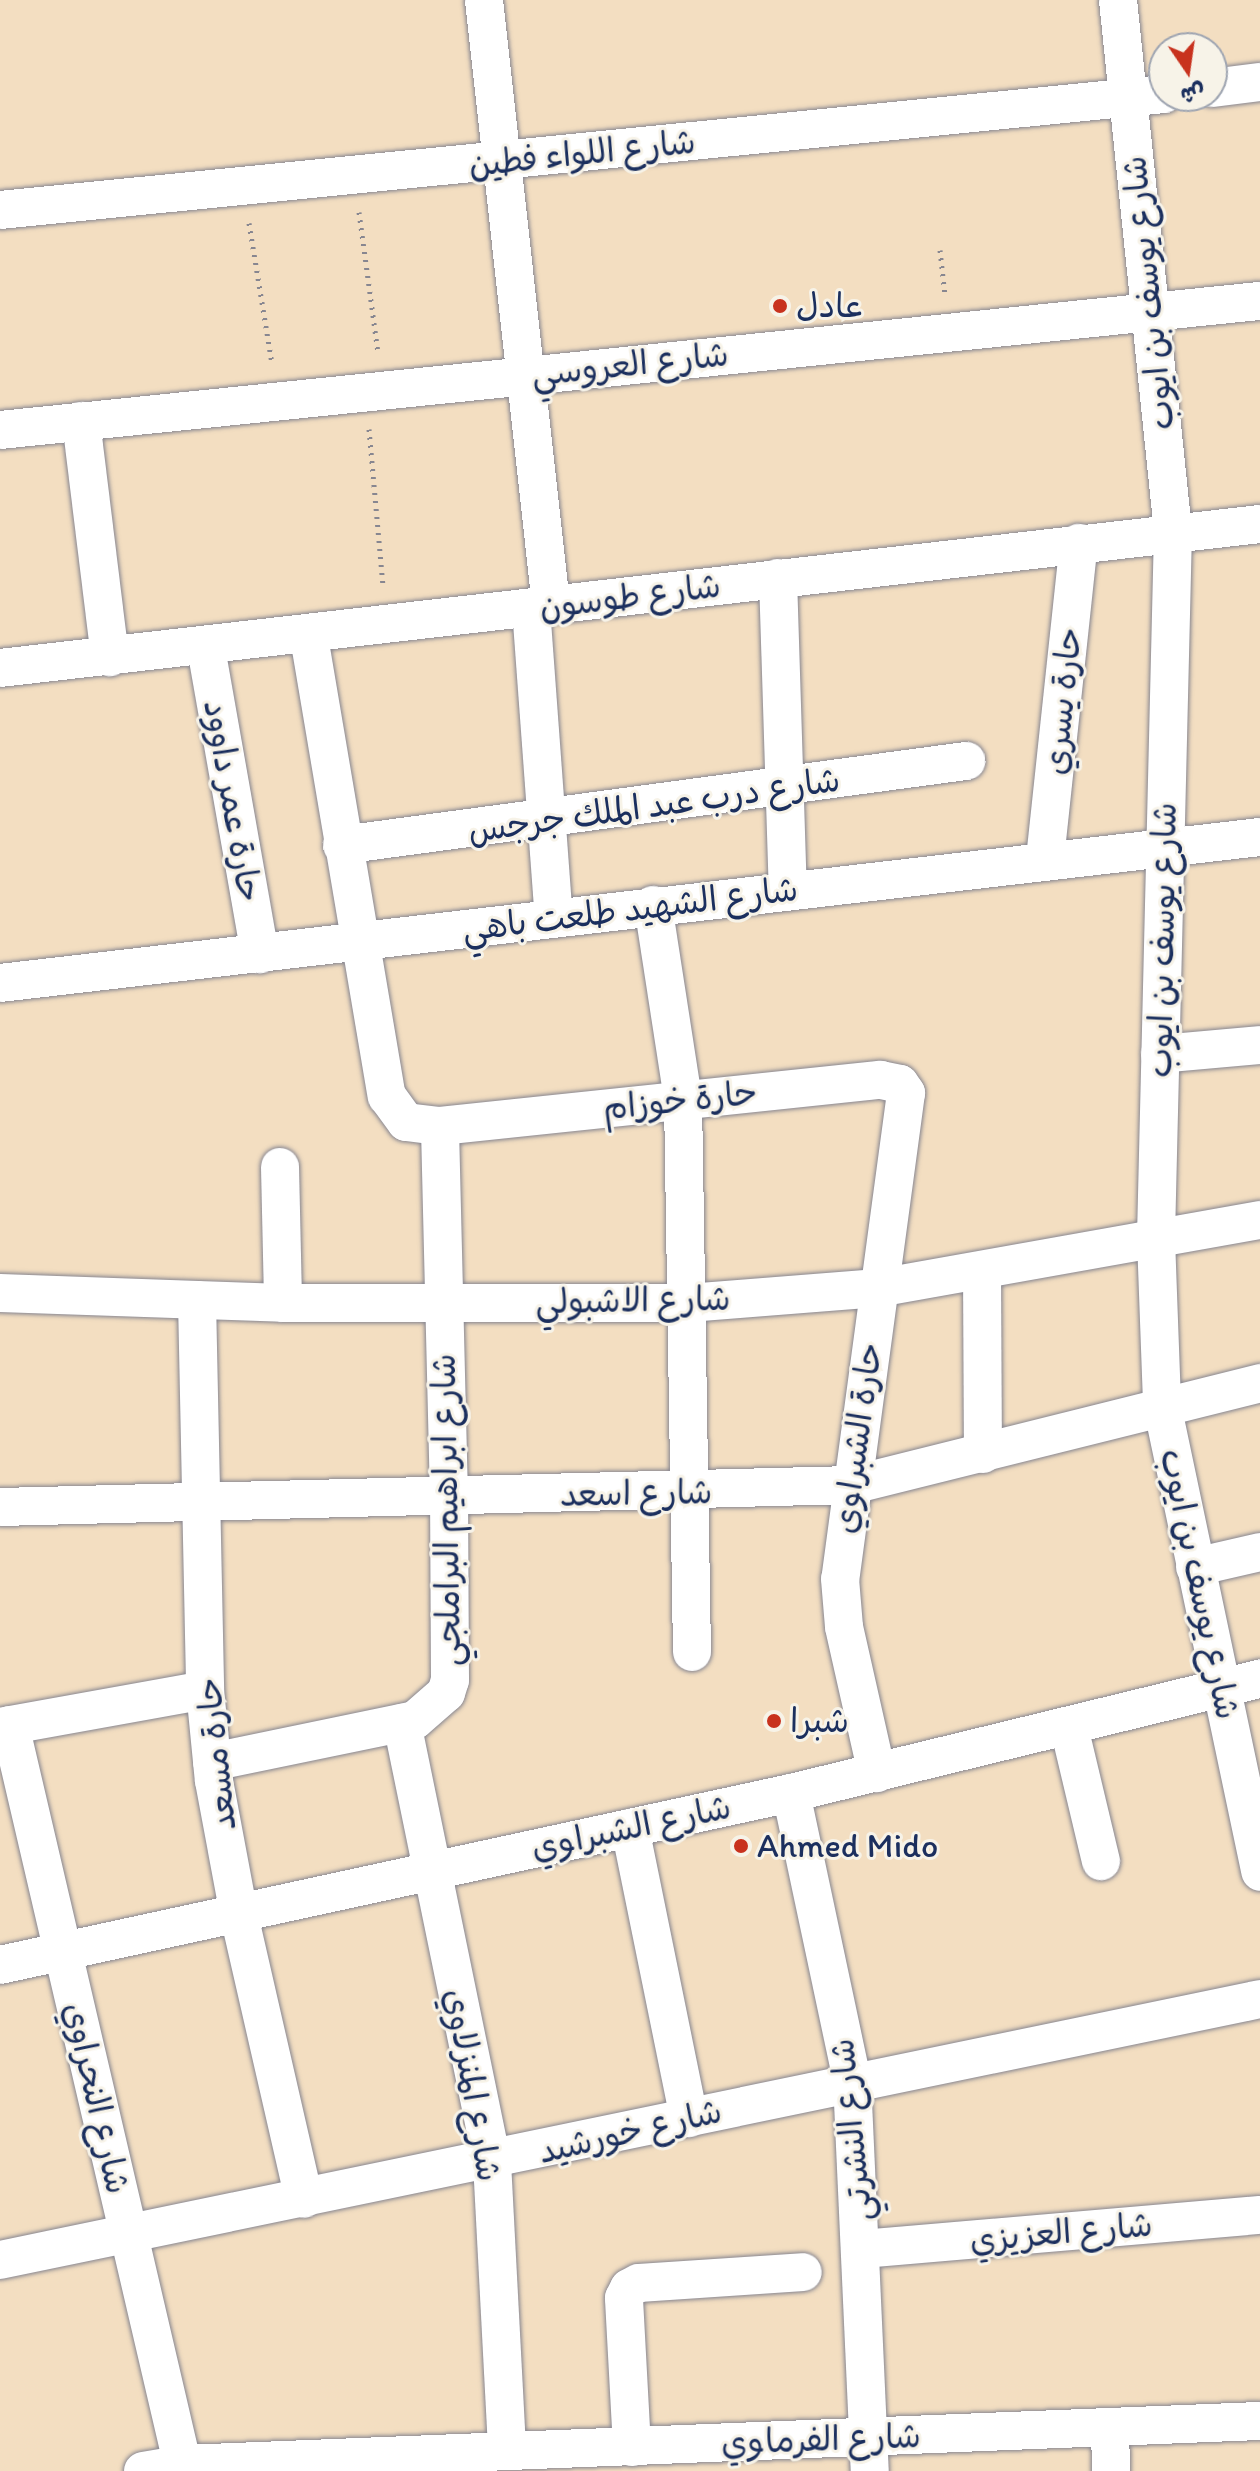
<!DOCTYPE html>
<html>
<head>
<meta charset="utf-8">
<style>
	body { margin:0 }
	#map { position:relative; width:1260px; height:2471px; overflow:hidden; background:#f3dec1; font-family:Itim,"Playpen Sans Arabic",sans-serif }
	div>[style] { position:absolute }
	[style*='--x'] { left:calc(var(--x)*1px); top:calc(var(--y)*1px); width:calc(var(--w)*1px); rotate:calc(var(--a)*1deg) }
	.path>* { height:5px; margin-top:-2.5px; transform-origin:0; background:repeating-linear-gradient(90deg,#878690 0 2px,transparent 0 8px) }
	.roads { filter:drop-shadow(0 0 2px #878690) drop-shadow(0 0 2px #878690) }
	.minor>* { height:38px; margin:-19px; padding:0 19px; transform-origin:19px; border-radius:19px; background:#fff }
	.dots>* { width:22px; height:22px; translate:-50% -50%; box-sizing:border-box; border:4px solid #f7f3e8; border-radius:50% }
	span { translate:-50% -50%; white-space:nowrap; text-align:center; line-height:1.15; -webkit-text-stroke:6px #f7f3e8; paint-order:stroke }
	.street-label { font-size:34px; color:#1b2f5e }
	.poi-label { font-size:34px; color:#1b2f5e }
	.left { translate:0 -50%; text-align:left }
	.north { position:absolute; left:1148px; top:32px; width:80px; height:80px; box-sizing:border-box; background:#f7f3e8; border:2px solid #9fa5b1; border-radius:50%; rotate:167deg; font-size:22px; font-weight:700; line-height:32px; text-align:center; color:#1b2f5e }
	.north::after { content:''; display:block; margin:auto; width:28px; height:36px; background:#c8321e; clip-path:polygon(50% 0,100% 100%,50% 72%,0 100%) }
</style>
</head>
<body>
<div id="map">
	<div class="path">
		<div style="--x:359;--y:212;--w:142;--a:82.3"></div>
		<div style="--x:249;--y:223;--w:142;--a:80.7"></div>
		<div style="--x:940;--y:250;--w:45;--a:83.7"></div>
		<div style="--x:369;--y:429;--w:158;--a:84.9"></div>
	</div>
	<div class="roads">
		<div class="minor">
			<div style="--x:484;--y:0;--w:609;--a:83.68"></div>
			<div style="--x:1118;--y:0;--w:534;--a:84.09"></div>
			<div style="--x:1173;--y:531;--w:708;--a:91.38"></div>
			<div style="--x:1156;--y:1239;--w:166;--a:87.9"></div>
			<div style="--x:1162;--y:1405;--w:477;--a:78.1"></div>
			<div style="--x:1212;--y:88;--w:48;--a:-7.1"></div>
			<div style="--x:0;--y:210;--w:1170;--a:-5.69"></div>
			<div style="--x:81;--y:421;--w:238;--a:83"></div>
			<div style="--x:0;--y:430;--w:1267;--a:-5.85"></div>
			<div style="--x:778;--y:578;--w:311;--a:88.2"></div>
			<div style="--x:531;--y:608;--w:311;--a:85.8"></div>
			<div style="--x:309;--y:637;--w:466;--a:80.4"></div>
			<div style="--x:387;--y:1096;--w:32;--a:54"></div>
			<div style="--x:406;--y:1122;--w:34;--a:7"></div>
			<div style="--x:440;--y:1126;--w:443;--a:-6"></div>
			<div style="--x:881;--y:1080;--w:19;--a:12"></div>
			<div style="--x:900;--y:1084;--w:11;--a:56"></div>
			<div style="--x:906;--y:1093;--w:490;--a:97.7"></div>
			<div style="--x:840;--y:1579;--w:48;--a:85.2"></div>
			<div style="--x:844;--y:1627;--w:150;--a:77.3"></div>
			<div style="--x:206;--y:648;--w:311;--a:80"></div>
			<div style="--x:0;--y:668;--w:1268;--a:-6.52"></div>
			<div style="--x:342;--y:845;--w:630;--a:-7.67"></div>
			<div style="--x:1045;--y:859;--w:318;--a:-83.9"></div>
			<div style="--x:653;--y:905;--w:196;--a:81.2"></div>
			<div style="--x:683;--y:1099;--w:553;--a:89.07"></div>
			<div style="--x:0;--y:983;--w:1268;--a:-6.61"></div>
			<div style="--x:1160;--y:1054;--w:100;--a:-5.1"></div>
			<div style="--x:280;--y:1167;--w:136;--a:88.7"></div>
			<div style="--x:982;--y:1271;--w:183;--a:89.7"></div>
			<div style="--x:0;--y:1293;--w:283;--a:2"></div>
			<div style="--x:283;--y:1303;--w:405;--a:0"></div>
			<div style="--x:688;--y:1303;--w:191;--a:-4.5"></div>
			<div style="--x:878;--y:1288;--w:388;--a:-10.1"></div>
			<div style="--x:197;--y:1300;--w:390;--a:88.8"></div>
			<div style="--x:205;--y:1690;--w:91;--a:84.4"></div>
			<div style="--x:214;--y:1781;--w:136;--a:79.4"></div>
			<div style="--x:239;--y:1915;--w:291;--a:77.1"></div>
			<div style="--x:0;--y:1507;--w:852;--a:-1.48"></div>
			<div style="--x:852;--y:1485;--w:421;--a:-14"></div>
			<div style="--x:1195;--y:1567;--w:67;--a:-13"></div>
			<div style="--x:402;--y:1723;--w:448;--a:78.4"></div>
			<div style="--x:492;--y:2162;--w:289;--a:87"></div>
			<div style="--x:10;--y:1725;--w:766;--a:76.87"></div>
			<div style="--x:0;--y:1727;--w:208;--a:-10.2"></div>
			<div style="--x:1069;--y:1727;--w:138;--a:76.6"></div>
			<div style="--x:212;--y:1762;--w:207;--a:-11.7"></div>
			<div style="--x:415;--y:1720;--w:41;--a:-41.1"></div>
			<div style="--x:446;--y:1693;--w:14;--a:-73"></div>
			<div style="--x:450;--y:1680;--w:183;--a:-90.3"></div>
			<div style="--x:449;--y:1497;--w:371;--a:-91.4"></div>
			<div style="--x:791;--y:1793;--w:293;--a:78"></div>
			<div style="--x:852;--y:2080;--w:391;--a:87.4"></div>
			<div style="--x:630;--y:1828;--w:296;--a:78.5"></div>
			<div style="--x:0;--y:1965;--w:809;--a:-12.27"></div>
			<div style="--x:791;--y:1793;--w:483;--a:-13.7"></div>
			<div style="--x:862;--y:2249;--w:399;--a:-4.9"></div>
			<div style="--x:0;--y:2260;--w:1287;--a:-11.7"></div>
			<div style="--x:1110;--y:2427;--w:44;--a:88.7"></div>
			<div style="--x:632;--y:2447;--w:149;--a:-93.1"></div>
			<div style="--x:624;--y:2298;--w:11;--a:-63"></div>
			<div style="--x:629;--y:2288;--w:11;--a:-27"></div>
			<div style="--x:639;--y:2283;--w:164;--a:-3.8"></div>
			<div style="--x:143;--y:2471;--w:42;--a:-9.7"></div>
			<div style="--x:184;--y:2464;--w:1077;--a:-2.29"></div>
		</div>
	</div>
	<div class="dots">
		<div style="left:780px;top:306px;background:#c8321e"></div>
		<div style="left:774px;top:1721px;background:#c8321e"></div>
		<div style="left:741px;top:1846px;background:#c8321e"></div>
	</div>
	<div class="street-label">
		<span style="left:582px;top:153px;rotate:-6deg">شارع اللواء فطين</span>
		<span style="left:1148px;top:293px;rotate:-96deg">شارع يوسف بن ايوب</span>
		<span style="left:630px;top:364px;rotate:-6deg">شارع العروسي</span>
		<span style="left:630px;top:596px;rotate:-7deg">شارع طوسون</span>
		<span style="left:1062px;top:701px;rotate:-84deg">حارة يسري</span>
		<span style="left:233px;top:801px;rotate:80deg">حارة عمر داوود</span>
		<span style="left:654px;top:805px;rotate:-8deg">شارع درب عبد الملك جرجس</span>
		<span style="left:630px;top:909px;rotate:-7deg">شارع الشهيد طلعت باهي</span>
		<span style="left:1162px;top:940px;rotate:-89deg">شارع يوسف بن ايوب</span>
		<span style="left:680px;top:1100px;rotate:-6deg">حارة خوزام</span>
		<span style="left:633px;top:1300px;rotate:-1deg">شارع الاشبولي</span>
		<span style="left:857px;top:1438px;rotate:-82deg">حارة الشبراوي</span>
		<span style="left:636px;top:1493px;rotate:-1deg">شارع اسعد</span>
		<span style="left:446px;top:1510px;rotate:-91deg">شارع ابراهيم البراملجي</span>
		<span style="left:1200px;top:1584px;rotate:78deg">شارع يوسف بن ايوب</span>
		<span style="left:216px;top:1754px;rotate:-96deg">حارة مسعد</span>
		<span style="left:631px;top:1827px;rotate:-12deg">شارع الشبراوي</span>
		<span style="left:473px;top:2085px;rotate:80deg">شارع المنزلاوي</span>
		<span style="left:97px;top:2098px;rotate:77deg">شارع النحراوي</span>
		<span style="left:851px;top:2130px;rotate:-96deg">شارع النشرتي</span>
		<span style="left:630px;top:2131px;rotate:-13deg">شارع خورشيد</span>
		<span style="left:1061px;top:2232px;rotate:-5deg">شارع العزيزي</span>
		<span style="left:821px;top:2439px;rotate:-2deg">شارع الفرماوي</span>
	</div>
	<div class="poi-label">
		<span class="left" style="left:796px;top:306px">عادل</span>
		<span class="left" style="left:790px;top:1721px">شبرا</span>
		<span class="left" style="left:757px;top:1846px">Ahmed Mido</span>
	</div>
	<div class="north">ش</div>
</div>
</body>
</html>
